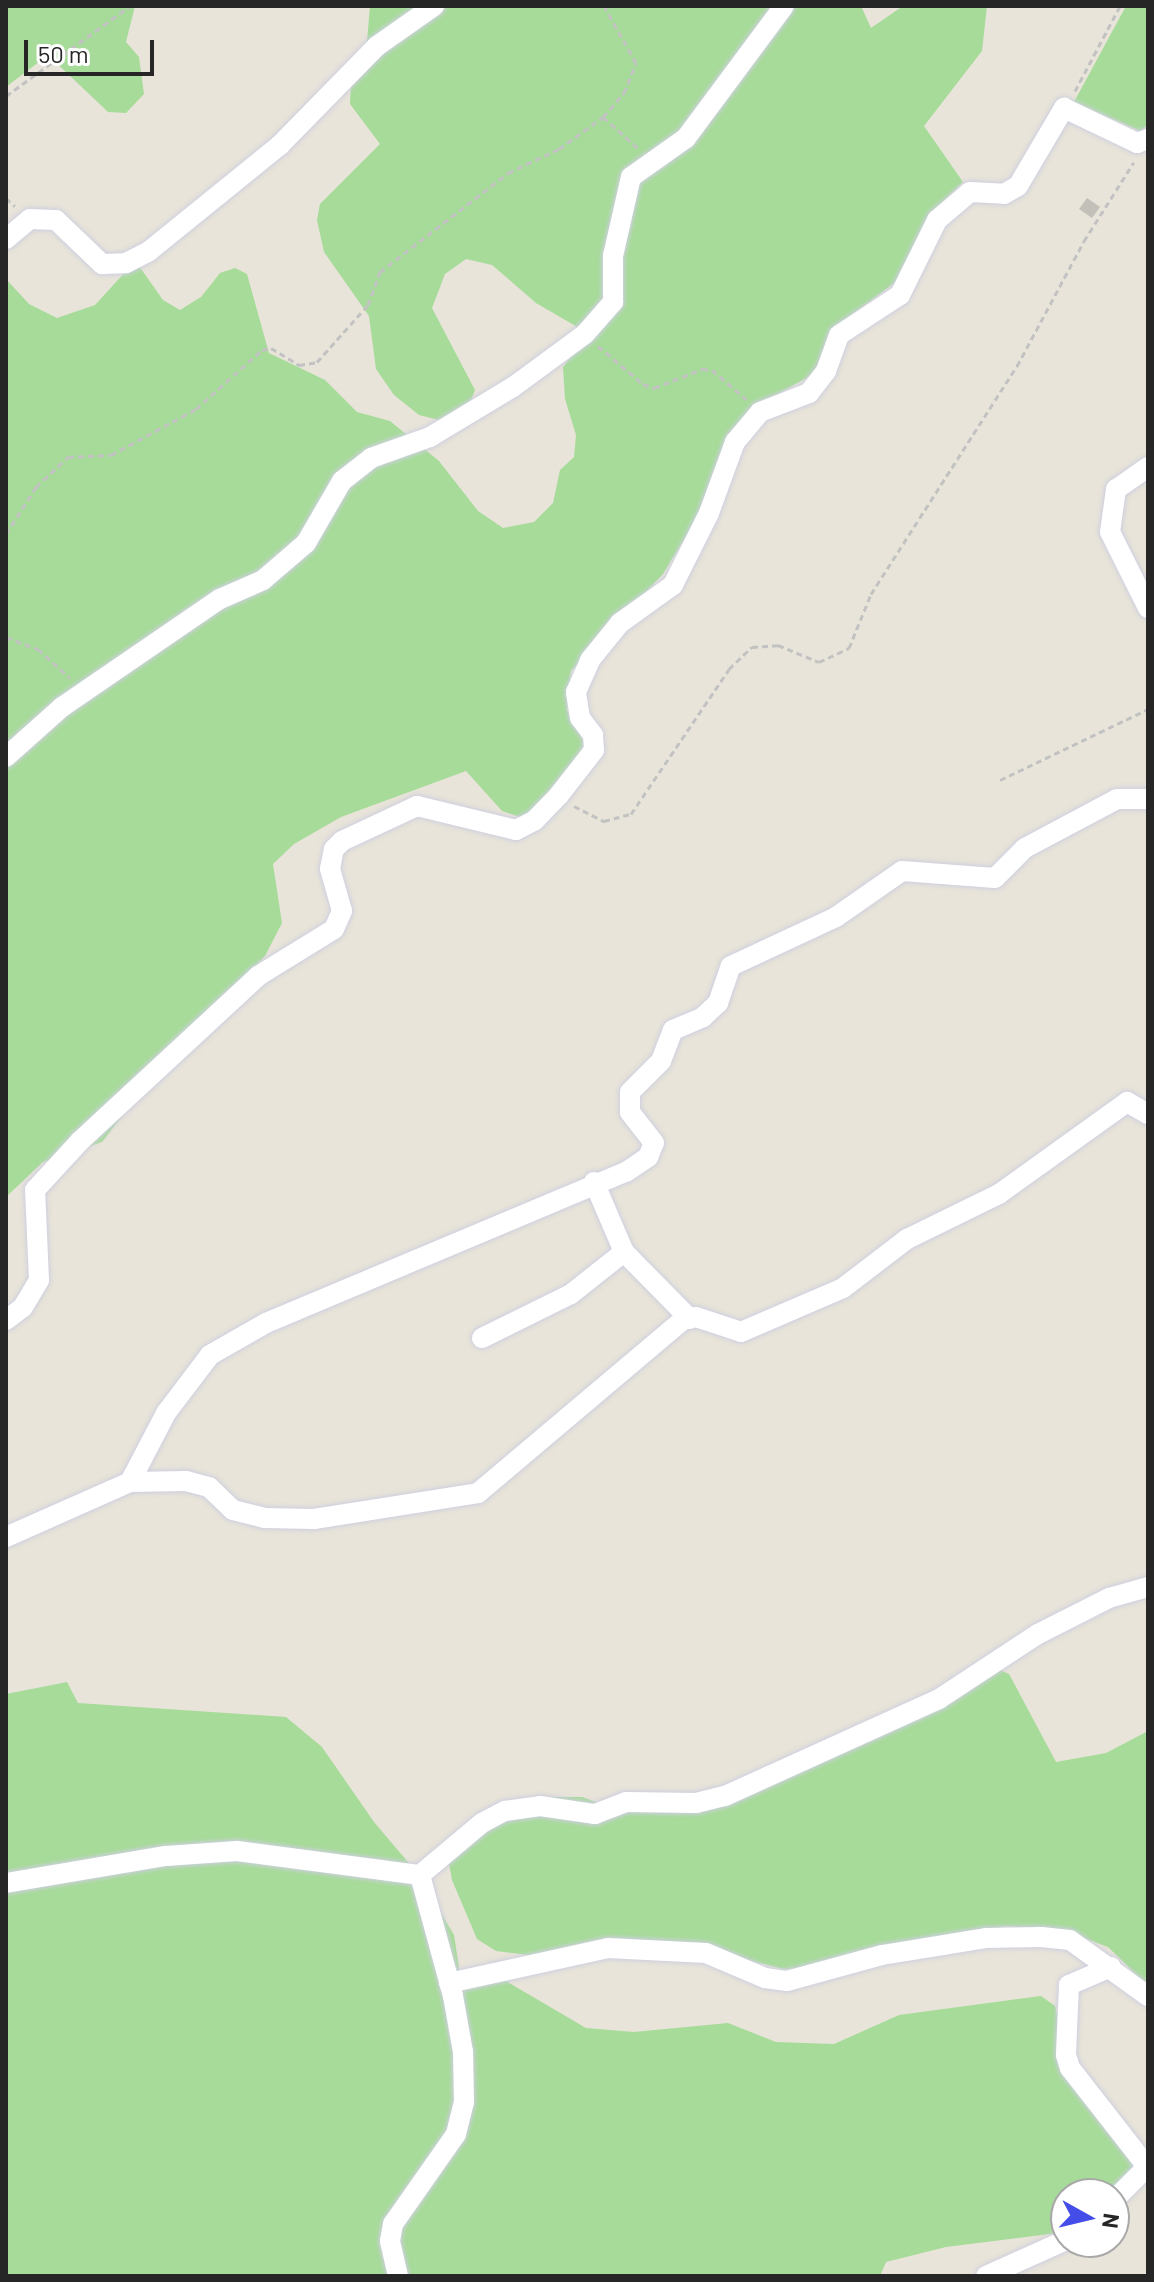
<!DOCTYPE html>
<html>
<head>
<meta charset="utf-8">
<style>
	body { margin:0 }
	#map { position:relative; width:1154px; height:2282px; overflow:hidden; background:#e8e4d9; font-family:Barlow,sans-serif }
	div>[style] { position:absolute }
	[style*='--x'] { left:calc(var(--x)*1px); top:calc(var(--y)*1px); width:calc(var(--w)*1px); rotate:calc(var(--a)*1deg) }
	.green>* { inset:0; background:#a7db99 }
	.building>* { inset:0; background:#c3c0b9 }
	.path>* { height:3px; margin-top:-1.5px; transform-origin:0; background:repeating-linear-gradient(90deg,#c2c2c2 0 6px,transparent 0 10px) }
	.roads { filter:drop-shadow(0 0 2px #cecfdf) drop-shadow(0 0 2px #cecfdf) }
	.street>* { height:20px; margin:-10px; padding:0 10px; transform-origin:10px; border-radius:10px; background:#fff }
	span { translate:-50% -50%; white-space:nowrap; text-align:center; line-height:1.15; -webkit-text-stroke:6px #fff; paint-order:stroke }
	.frame { position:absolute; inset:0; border:8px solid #262626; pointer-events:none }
	.north { position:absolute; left:1050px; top:2178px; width:80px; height:80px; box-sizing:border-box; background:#fff; border:2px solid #a8a8a8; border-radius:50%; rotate:98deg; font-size:22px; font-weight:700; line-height:32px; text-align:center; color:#262626 }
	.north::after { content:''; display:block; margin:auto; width:28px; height:36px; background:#454de9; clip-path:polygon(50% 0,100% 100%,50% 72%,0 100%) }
	.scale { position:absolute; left:24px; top:40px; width:130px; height:36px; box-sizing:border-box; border:4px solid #262626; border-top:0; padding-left:10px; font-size:24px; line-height:28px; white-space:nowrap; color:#262626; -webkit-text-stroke:6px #fff; paint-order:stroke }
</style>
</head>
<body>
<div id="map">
	<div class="green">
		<div style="clip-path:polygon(6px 6px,135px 6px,126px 42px,139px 57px,144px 94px,126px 113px,108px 112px,48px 55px,6px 87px)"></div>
		<div style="clip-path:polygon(370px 6px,779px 6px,783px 15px,795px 6px,861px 6px,871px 28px,903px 6px,987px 6px,982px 51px,924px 126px,963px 182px,928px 216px,897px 281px,829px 332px,819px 371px,749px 410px,706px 504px,663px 574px,571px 671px,567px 710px,585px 743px,566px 780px,523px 818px,502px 811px,466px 771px,341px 817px,294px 844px,273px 864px,282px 923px,265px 956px,182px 1040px,102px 1142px,43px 1162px,6px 1197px,6px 279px,29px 304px,57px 318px,95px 305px,127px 270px,139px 266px,163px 300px,180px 310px,201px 297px,220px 273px,235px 268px,247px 274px,269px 353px,325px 380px,357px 412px,390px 421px,439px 461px,478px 511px,503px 528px,534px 522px,553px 503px,560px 470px,574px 457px,576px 435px,565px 399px,563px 367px,578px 348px,579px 328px,536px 303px,492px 265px,466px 259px,445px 274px,432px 308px,475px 390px,471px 400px,439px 420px,419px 415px,394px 395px,376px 369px,369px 316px,324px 252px,317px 220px,320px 204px,380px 144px,350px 104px,351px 82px,367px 41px)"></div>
		<div style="clip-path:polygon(1126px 6px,1148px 6px,1148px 125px,1140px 131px,1074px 102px)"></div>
		<div style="clip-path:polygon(997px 1669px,1009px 1674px,1056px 1762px,1106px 1753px,1148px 1731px,1148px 1986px,1108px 1947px,1067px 1932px,1006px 1926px,818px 1968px,783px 1969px,744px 1959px,586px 1944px,529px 1955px,496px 1951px,477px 1939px,452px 1880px,447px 1853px,532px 1804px,548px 1797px,582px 1797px,610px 1807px,720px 1796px)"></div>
		<div style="clip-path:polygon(67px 1682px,78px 1703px,286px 1717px,322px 1747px,374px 1822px,418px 1874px,454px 1935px,460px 1974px,506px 1981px,586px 2028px,634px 2032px,728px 2023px,776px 2042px,834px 2044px,899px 2015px,1041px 1996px,1055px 2006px,1066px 2050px,1141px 2172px,1133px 2191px,1114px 2213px,1114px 2194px,1066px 2194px,1066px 2232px,946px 2247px,886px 2262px,880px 2276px,6px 2276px,6px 1694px)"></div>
	</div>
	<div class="building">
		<div style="clip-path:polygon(1087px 198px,1100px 207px,1092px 218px,1079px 209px)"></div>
	</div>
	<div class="path">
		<div style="--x:1075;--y:91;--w:96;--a:-62.1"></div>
		<div style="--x:6;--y:96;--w:153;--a:-36"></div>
		<div style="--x:603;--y:117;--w:48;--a:41.6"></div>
		<div style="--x:6;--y:198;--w:12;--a:42"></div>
		<div style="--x:598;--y:346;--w:59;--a:40.2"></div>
		<div style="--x:643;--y:384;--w:12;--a:20"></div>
		<div style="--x:654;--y:388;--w:52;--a:-21.6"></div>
		<div style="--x:702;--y:369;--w:10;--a:6"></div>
		<div style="--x:712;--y:370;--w:45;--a:40.5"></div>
		<div style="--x:6;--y:534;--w:56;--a:-57.4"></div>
		<div style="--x:36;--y:487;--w:44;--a:-43.2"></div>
		<div style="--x:68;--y:457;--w:43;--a:-2.7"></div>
		<div style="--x:111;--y:455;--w:97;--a:-28.4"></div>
		<div style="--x:196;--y:409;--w:89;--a:-41.8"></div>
		<div style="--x:262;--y:350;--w:9;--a:-13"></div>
		<div style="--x:271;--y:348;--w:33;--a:31"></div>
		<div style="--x:299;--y:365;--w:18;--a:-9"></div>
		<div style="--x:317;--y:362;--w:76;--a:-48.2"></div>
		<div style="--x:368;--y:305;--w:35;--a:-70"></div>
		<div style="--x:380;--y:272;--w:162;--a:-37.7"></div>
		<div style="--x:508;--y:173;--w:56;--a:-25.2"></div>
		<div style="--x:559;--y:149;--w:54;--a:-36"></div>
		<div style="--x:603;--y:117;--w:32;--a:-49"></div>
		<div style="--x:624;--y:93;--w:32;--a:-68"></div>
		<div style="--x:636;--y:63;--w:65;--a:-119.3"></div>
		<div style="--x:6;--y:637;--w:34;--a:21"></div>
		<div style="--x:38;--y:649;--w:43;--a:42.2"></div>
		<div style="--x:1000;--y:780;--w:164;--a:-25.6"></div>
		<div style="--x:574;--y:806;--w:34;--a:27"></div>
		<div style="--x:604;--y:821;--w:28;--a:-15"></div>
		<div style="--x:631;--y:814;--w:175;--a:-55.9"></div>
		<div style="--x:729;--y:669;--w:32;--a:-44"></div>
		<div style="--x:752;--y:647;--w:26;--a:-4"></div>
		<div style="--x:778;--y:645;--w:44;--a:22.5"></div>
		<div style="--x:819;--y:662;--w:33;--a:-25"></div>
		<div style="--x:849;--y:648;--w:58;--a:-67.8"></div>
		<div style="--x:871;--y:594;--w:271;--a:-57.4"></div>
		<div style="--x:1017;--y:366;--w:142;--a:-61.8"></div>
		<div style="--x:1084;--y:241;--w:93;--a:-57.7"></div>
	</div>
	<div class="roads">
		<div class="street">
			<div style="--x:6;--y:239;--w:31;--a:-40"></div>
			<div style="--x:30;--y:219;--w:26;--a:2"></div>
			<div style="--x:56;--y:220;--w:64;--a:43.7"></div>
			<div style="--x:102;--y:264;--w:24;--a:-2"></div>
			<div style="--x:126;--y:263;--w:25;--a:-27"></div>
			<div style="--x:148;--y:252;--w:169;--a:-39"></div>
			<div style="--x:279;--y:146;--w:140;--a:-45.6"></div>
			<div style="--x:377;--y:46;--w:70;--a:-35.1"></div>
			<div style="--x:1148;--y:467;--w:39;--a:145"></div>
			<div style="--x:1116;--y:489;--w:43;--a:97.9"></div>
			<div style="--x:1110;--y:532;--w:85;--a:63.4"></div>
			<div style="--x:6;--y:757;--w:75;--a:-41.8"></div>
			<div style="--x:62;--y:707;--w:191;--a:-34.4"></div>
			<div style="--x:220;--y:599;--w:47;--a:-23.8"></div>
			<div style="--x:263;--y:580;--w:57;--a:-40.7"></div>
			<div style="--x:306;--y:543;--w:72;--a:-59.9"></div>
			<div style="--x:342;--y:481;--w:37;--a:-38"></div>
			<div style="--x:371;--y:458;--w:63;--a:-19.6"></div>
			<div style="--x:430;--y:437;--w:97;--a:-31.1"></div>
			<div style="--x:513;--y:387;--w:89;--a:-36.4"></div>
			<div style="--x:585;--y:334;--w:43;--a:-48.8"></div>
			<div style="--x:613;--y:302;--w:46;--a:-90"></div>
			<div style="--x:613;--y:256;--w:81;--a:-77.2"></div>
			<div style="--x:631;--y:177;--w:67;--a:-35.3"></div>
			<div style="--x:686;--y:138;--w:164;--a:-53.4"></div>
			<div style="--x:594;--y:1182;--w:76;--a:66.8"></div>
			<div style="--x:624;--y:1252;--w:94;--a:45.4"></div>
			<div style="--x:6;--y:1320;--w:21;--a:-37"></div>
			<div style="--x:23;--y:1307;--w:31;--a:-59"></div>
			<div style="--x:39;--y:1280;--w:90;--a:-92.5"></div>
			<div style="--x:35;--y:1190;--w:67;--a:-47.4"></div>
			<div style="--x:80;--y:1141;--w:243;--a:-42.8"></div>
			<div style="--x:258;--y:976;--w:89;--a:-31.7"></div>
			<div style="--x:334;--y:929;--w:20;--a:-66"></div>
			<div style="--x:342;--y:911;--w:44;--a:-105.9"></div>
			<div style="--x:330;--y:869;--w:20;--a:-79"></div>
			<div style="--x:334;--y:849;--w:11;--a:-45"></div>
			<div style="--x:342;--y:841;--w:83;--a:-25"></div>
			<div style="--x:417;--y:806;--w:102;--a:13.6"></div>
			<div style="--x:516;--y:830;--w:20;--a:-27"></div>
			<div style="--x:534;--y:821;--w:36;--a:-46"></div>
			<div style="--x:559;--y:795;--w:57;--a:-52.1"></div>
			<div style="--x:594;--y:750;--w:15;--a:-94"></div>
			<div style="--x:593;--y:735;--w:21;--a:-127"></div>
			<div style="--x:580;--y:718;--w:26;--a:-99"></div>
			<div style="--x:576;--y:692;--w:35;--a:-66"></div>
			<div style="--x:590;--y:660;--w:48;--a:-51"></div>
			<div style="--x:620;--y:623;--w:65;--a:-35.6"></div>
			<div style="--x:673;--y:585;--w:80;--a:-63.4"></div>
			<div style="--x:709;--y:513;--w:76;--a:-69.9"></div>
			<div style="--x:735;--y:442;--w:39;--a:-50"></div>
			<div style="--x:760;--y:412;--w:53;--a:-21.2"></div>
			<div style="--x:809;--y:393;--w:28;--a:-52"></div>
			<div style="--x:826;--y:371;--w:38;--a:-70"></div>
			<div style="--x:839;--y:335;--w:73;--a:-33.3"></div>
			<div style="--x:900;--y:295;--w:84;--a:-63.7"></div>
			<div style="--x:937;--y:220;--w:43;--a:-40.3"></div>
			<div style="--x:970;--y:192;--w:34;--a:3"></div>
			<div style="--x:1004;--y:194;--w:16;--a:-30"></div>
			<div style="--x:1018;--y:186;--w:91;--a:-59.5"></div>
			<div style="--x:1064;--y:108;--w:81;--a:25.6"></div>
			<div style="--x:1137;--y:143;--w:12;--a:-20"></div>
			<div style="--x:482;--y:1338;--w:99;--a:-26.3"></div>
			<div style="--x:571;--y:1294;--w:68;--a:-38.4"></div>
			<div style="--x:130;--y:1482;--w:78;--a:-62.4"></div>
			<div style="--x:166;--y:1413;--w:73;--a:-52.8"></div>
			<div style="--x:210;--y:1355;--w:64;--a:-29.7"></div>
			<div style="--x:266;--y:1323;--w:390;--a:-22.8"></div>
			<div style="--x:626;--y:1172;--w:27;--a:-34"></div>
			<div style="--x:648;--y:1157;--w:15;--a:-67"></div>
			<div style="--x:654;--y:1143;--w:39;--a:-128"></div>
			<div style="--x:630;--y:1112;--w:20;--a:-90"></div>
			<div style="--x:630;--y:1092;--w:44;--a:-45"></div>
			<div style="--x:661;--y:1061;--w:33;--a:-69"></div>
			<div style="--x:673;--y:1030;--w:33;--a:-23"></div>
			<div style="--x:703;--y:1017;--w:21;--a:-43"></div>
			<div style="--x:718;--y:1003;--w:39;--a:-71"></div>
			<div style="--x:731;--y:966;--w:116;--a:-25"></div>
			<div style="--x:836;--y:917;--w:80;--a:-34.9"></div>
			<div style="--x:902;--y:871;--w:93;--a:4.3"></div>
			<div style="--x:995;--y:878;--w:42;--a:-45"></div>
			<div style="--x:1025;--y:848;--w:104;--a:-28"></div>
			<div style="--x:1117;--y:799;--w:31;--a:0"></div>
			<div style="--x:6;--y:1537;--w:136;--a:-23.9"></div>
			<div style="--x:130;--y:1482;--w:56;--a:-1"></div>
			<div style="--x:186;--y:1481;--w:24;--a:15"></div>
			<div style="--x:209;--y:1487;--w:33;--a:44"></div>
			<div style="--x:233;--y:1510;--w:32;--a:14"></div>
			<div style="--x:264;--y:1518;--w:50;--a:1.1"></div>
			<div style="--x:314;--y:1519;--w:166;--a:-9"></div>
			<div style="--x:478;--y:1493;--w:268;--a:-40.2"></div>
			<div style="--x:683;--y:1320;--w:13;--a:-13"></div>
			<div style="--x:696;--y:1317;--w:47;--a:18.4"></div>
			<div style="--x:741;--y:1332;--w:111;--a:-23.3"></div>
			<div style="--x:843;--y:1288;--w:81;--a:-37.4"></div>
			<div style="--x:907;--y:1239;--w:102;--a:-26.1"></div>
			<div style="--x:999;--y:1194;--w:158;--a:-35.7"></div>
			<div style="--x:1127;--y:1102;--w:24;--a:30"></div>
			<div style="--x:6;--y:1883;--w:162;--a:-9.6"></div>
			<div style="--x:166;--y:1856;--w:71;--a:-4"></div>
			<div style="--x:237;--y:1851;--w:185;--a:7.5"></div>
			<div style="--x:420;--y:1875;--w:81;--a:-40"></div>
			<div style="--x:482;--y:1823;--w:26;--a:-28"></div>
			<div style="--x:505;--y:1811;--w:35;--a:-8"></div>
			<div style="--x:540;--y:1806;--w:56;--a:8.3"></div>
			<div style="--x:595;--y:1814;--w:33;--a:-21"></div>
			<div style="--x:626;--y:1802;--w:70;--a:0.8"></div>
			<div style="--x:696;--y:1803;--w:30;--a:-14"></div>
			<div style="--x:725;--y:1796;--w:235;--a:-24.4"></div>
			<div style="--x:939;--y:1699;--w:118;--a:-33.3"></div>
			<div style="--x:1038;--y:1634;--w:80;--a:-26.9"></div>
			<div style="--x:1109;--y:1598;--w:41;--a:-15.8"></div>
			<div style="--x:1111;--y:1967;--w:46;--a:156.8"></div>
			<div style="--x:1069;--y:1985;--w:70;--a:92.5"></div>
			<div style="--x:1066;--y:2055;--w:14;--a:73"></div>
			<div style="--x:1070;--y:2068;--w:127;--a:52"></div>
			<div style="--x:449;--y:1983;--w:163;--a:-12.4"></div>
			<div style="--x:608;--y:1948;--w:98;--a:2.9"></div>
			<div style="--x:706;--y:1953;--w:64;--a:23"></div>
			<div style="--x:765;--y:1978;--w:22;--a:8"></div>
			<div style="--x:787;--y:1981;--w:98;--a:-15.3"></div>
			<div style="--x:882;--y:1955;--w:105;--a:-9.3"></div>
			<div style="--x:986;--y:1938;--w:55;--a:-1"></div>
			<div style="--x:1041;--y:1937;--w:29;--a:6"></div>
			<div style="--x:1070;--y:1940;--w:96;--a:35.7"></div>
			<div style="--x:1114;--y:2200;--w:47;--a:-45"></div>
			<div style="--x:398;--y:2276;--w:36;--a:-103"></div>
			<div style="--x:390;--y:2241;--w:17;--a:-80"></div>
			<div style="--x:393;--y:2224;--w:110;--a:-55"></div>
			<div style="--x:456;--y:2134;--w:33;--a:-76"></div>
			<div style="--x:464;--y:2102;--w:50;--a:-91.1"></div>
			<div style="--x:463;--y:2052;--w:57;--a:-100.1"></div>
			<div style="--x:453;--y:1996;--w:125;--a:-105.3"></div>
			<div style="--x:986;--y:2276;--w:88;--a:-24.2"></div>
		</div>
	</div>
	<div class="frame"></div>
	<div class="north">N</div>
	<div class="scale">50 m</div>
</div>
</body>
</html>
